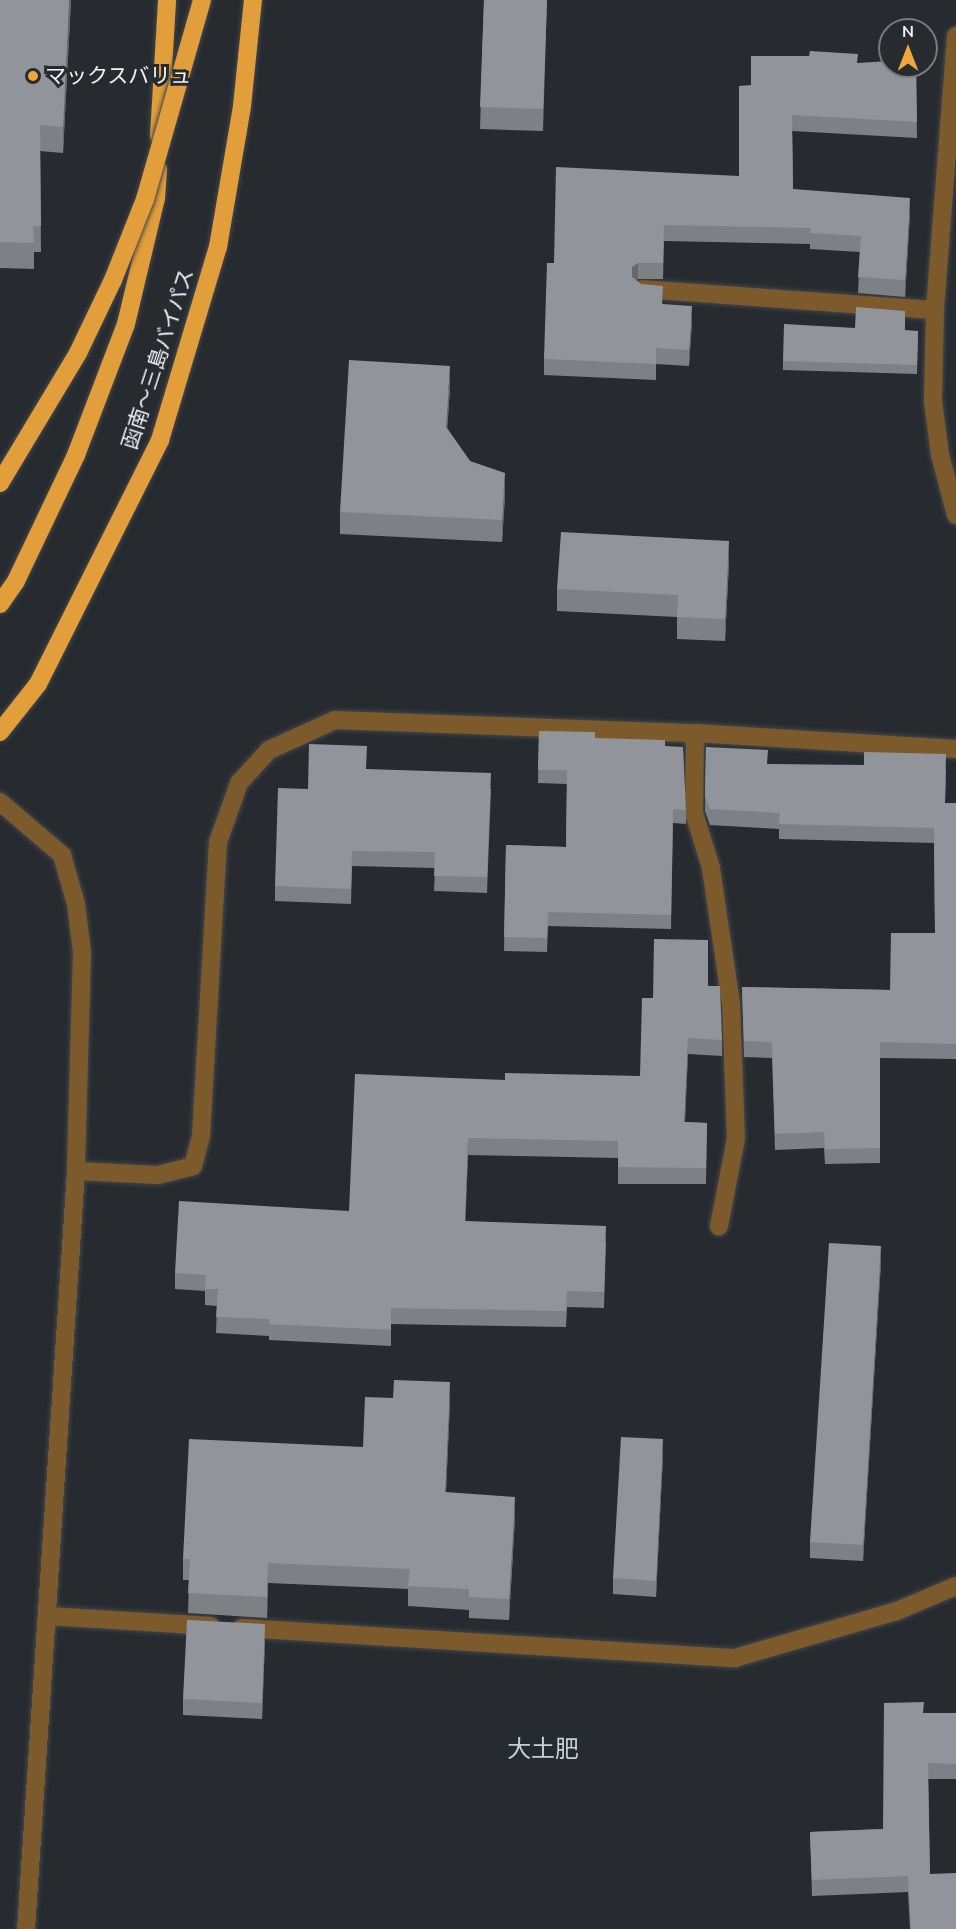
<!DOCTYPE html>
<html>
<head>
<meta charset="utf-8">
<style>
	body { margin:0 }
	#map { position:relative; width:956px; height:1929px; overflow:hidden; background:#272b30; font-family:"Nunito Sans","Noto Sans JP",sans-serif }
	div>[style] { position:absolute }
	[style*='--x'] { left:calc(var(--x)*1px); top:calc(var(--y)*1px); width:calc(var(--w)*1px); rotate:calc(var(--a)*1deg) }
	.roads { filter:drop-shadow(0 0 2px #43474c) drop-shadow(0 0 2px #43474c) }
	.minor>* { height:18px; margin:-9px; padding:0 9px; transform-origin:9px; border-radius:9px; background:#7c5a2c }
	.highway>* { height:18px; margin:-9px; padding:0 9px; transform-origin:9px; border-radius:9px; background:#e19e3b }
	.bridges { filter:drop-shadow(0 0 2px #43474c) drop-shadow(0 0 2px #43474c) }
	.highway-bridge>* { height:18px; margin:-9px; padding:0 9px; transform-origin:9px; border-radius:9px; background:#e19e3b }
	.wall>* { inset:0; background:#7d8085 }
	.shaded-wall>* { inset:0; background:#66686c }
	.building>* { inset:0; background:#91959b }
	.dots>* { width:16px; height:16px; translate:-50% -50%; box-sizing:border-box; border:3px solid #272b30; border-radius:50% }
	span { translate:-50% -50%; white-space:nowrap; text-align:center; line-height:1.15; -webkit-text-stroke:6px #272b30; paint-order:stroke }
	.poi-label { font-size:21px; color:#f0f3f6 }
	.left { translate:0 -50%; text-align:left }
	.street-label { font-size:21px; color:#f0f3f6 }
	.quarter-label { font-size:24px; color:#c9cfd5 }
	.north { position:absolute; left:878px; top:18px; width:60px; height:60px; box-sizing:border-box; background:#272b30; border:2px solid #777b7f; border-radius:50%; rotate:0deg; font-size:16px; font-weight:700; line-height:24px; text-align:center; color:#f0f3f6 }
	.north::after { content:''; display:block; margin:auto; width:21px; height:27px; background:#eea73d; clip-path:polygon(50% 0,100% 100%,50% 72%,0 100%) }
</style>
</head>
<body>
<div id="map">
	<div class="roads">
		<div class="minor">
			<div style="--x:956;--y:36;--w:275;--a:94.4"></div>
			<div style="--x:935;--y:310;--w:91;--a:91.3"></div>
			<div style="--x:933;--y:401;--w:54;--a:82.6"></div>
			<div style="--x:940;--y:455;--w:62;--a:75.1"></div>
			<div style="--x:642;--y:289;--w:294;--a:4.1"></div>
			<div style="--x:695;--y:733;--w:80;--a:90.7"></div>
			<div style="--x:694;--y:813;--w:58;--a:72.8"></div>
			<div style="--x:711;--y:868;--w:136;--a:81.6"></div>
			<div style="--x:731;--y:1003;--w:135;--a:87.9"></div>
			<div style="--x:736;--y:1138;--w:90;--a:100.9"></div>
			<div style="--x:0;--y:802;--w:82;--a:40.5"></div>
			<div style="--x:62;--y:855;--w:51;--a:74.1"></div>
			<div style="--x:76;--y:904;--w:48;--a:82.9"></div>
			<div style="--x:82;--y:952;--w:219;--a:91.6"></div>
			<div style="--x:76;--y:1171;--w:760;--a:93.77"></div>
			<div style="--x:76;--y:1171;--w:82;--a:2.8"></div>
			<div style="--x:158;--y:1175;--w:36;--a:-14"></div>
			<div style="--x:193;--y:1166;--w:31;--a:-75"></div>
			<div style="--x:201;--y:1136;--w:294;--a:-86.7"></div>
			<div style="--x:218;--y:842;--w:63;--a:-70.4"></div>
			<div style="--x:239;--y:783;--w:45;--a:-47.7"></div>
			<div style="--x:269;--y:750;--w:72;--a:-24.4"></div>
			<div style="--x:335;--y:720;--w:360;--a:2.1"></div>
			<div style="--x:695;--y:733;--w:261;--a:3.5"></div>
			<div style="--x:48;--y:1616;--w:163;--a:3.5"></div>
			<div style="--x:242;--y:1628;--w:494;--a:3.5"></div>
			<div style="--x:735;--y:1658;--w:169;--a:-16.2"></div>
			<div style="--x:897;--y:1611;--w:64;--a:-23"></div>
		</div>
		<div class="highway">
			<div style="--x:159;--y:136;--w:136;--a:-86.6"></div>
			<div style="--x:0;--y:604;--w:28;--a:-55"></div>
			<div style="--x:16;--y:581;--w:140;--a:-64.5"></div>
			<div style="--x:76;--y:455;--w:140;--a:-69.1"></div>
			<div style="--x:126;--y:324;--w:130;--a:-76.6"></div>
			<div style="--x:156;--y:198;--w:29;--a:-86"></div>
			<div style="--x:0;--y:732;--w:61;--a:-51.6"></div>
			<div style="--x:38;--y:684;--w:273;--a:-63.4"></div>
			<div style="--x:160;--y:440;--w:202;--a:-73.3"></div>
			<div style="--x:218;--y:247;--w:143;--a:-80.3"></div>
			<div style="--x:242;--y:106;--w:107;--a:-84.1"></div>
		</div>
	</div>
	<div class="bridges">
		<div class="highway-bridge">
			<div style="--x:0;--y:483;--w:152;--a:-59"></div>
			<div style="--x:78;--y:353;--w:81;--a:-64.4"></div>
			<div style="--x:113;--y:280;--w:87;--a:-68.4"></div>
			<div style="--x:145;--y:199;--w:207;--a:-74"></div>
		</div>
	</div>
	<div class="wall">
		<div style="clip-path:polygon(0 0,71px 0,63px 153px,40px 151px,41px 252px,34px 252px,34px 269px,0 268px)"></div>
		<div style="clip-path:polygon(484px 0,547px 0,543px 131px,480px 129px)"></div>
		<div style="clip-path:polygon(858px 63px,916px 66px,917px 138px,792px 131px,793px 189px,910px 214px,905px 297px,858px 293px,860px 252px,810px 249px,810px 244px,664px 241px,663px 279px,638px 279px,636px 280px,663px 304px,692px 322px,689px 366px,656px 364px,656px 380px,544px 375px,544px 359px,554px 263px,739px 176px,751px 85px)"></div>
		<div style="clip-path:polygon(918px 331px,917px 374px,783px 370px,783px 361px)"></div>
		<div style="clip-path:polygon(450px 388px,447px 428px,470px 461px,505px 495px,502px 542px,340px 534px,340px 512px)"></div>
		<div style="clip-path:polygon(729px 563px,725px 641px,677px 639px,677px 617px,557px 611px,557px 589px)"></div>
		<div style="clip-path:polygon(539px 731px,665px 746px,686px 810px,686px 824px,673px 823px,671px 929px,548px 926px,547px 952px,504px 951px,506px 845px,566px 847px,567px 784px,538px 783px)"></div>
		<div style="clip-path:polygon(706px 747px,768px 764px,946px 770px,945px 803px,956px 803px,956px 1059px,880px 1058px,880px 1163px,825px 1164px,824px 1148px,775px 1150px,772px 1058px,744px 1057px,742px 987px,890px 990px,935px 933px,934px 843px,779px 839px,779px 829px,710px 825px,705px 811px)"></div>
		<div style="clip-path:polygon(366px 769px,491px 789px,487px 893px,434px 891px,435px 868px,352px 866px,351px 904px,275px 901px,275px 886px,308px 789px)"></div>
		<div style="clip-path:polygon(708px 986px,722px 1040px,722px 1056px,688px 1054px,685px 1122px,707px 1123px,706px 1184px,618px 1184px,618px 1158px,468px 1155px,465px 1221px,606px 1242px,604px 1308px,567px 1307px,566px 1327px,391px 1324px,391px 1346px,269px 1340px,269px 1336px,216px 1333px,217px 1306px,205px 1305px,205px 1291px,175px 1289px,175px 1273px,349px 1211px,505px 1080px,640px 1076px,653px 998px)"></div>
		<div style="clip-path:polygon(881px 1262px,863px 1561px,810px 1558px,810px 1542px)"></div>
		<div style="clip-path:polygon(450px 1403px,446px 1492px,515px 1518px,509px 1620px,469px 1618px,469px 1610px,408px 1606px,408px 1589px,268px 1583px,267px 1618px,188px 1613px,189px 1580px,183px 1580px,183px 1559px,363px 1447px)"></div>
		<div style="clip-path:polygon(663px 1455px,656px 1597px,613px 1594px,613px 1578px)"></div>
		<div style="clip-path:polygon(265px 1641px,262px 1719px,183px 1715px,183px 1699px)"></div>
		<div style="clip-path:polygon(924px 1713px,956px 1713px,956px 1779px,928px 1779px,930px 1874px,956px 1929px,910px 1929px,908px 1892px,812px 1896px,810px 1832px,883px 1829px)"></div>
	</div>
	<div class="shaded-wall">
		<div style="clip-path:polygon(69px 0,71px 0,63px 153px,63px 127px)"></div>
		<div style="clip-path:polygon(910px 198px,910px 214px,905px 297px,905px 280px)"></div>
		<div style="clip-path:polygon(638px 263px,638px 279px,632px 283px,632px 293px,632px 267px)"></div>
		<div style="clip-path:polygon(692px 306px,692px 322px,689px 366px,689px 350px)"></div>
		<div style="clip-path:polygon(450px 366px,450px 388px,446px 449px,446px 427px)"></div>
		<div style="clip-path:polygon(505px 473px,505px 495px,502px 542px,502px 520px)"></div>
		<div style="clip-path:polygon(729px 541px,729px 563px,725px 641px,725px 619px)"></div>
		<div style="clip-path:polygon(688px 1038px,688px 1054px,684px 1139px,684px 1122px)"></div>
		<div style="clip-path:polygon(468px 1138px,468px 1155px,465px 1238px,465px 1221px)"></div>
		<div style="clip-path:polygon(881px 1246px,881px 1262px,863px 1561px,863px 1545px)"></div>
		<div style="clip-path:polygon(450px 1382px,450px 1403px,445px 1512px,445px 1492px)"></div>
		<div style="clip-path:polygon(663px 1439px,663px 1455px,656px 1597px,656px 1581px)"></div>
		<div style="clip-path:polygon(515px 1497px,515px 1518px,509px 1620px,509px 1599px)"></div>
		<div style="clip-path:polygon(268px 1563px,268px 1583px,267px 1618px,267px 1597px)"></div>
		<div style="clip-path:polygon(265px 1624px,265px 1641px,262px 1719px,262px 1703px)"></div>
	</div>
	<div class="building">
		<div style="clip-path:polygon(0 0,69px 0,63px 127px,40px 125px,41px 226px,33px 226px,34px 243px,0 242px)"></div>
		<div style="clip-path:polygon(484px 0,547px 0,543px 109px,480px 107px)"></div>
		<div style="clip-path:polygon(810px 51px,858px 54px,857px 63px,890px 61px,890px 66px,916px 66px,917px 122px,792px 115px,793px 189px,910px 198px,905px 280px,858px 277px,861px 236px,810px 233px,811px 228px,664px 225px,663px 263px,638px 263px,632px 267px,632px 277px,641px 284px,663px 286px,662px 304px,692px 306px,689px 350px,656px 348px,656px 364px,544px 359px,547px 263px,554px 263px,556px 167px,739px 176px,739px 86px,751px 85px,751px 56px,809px 56px)"></div>
		<div style="clip-path:polygon(856px 307px,905px 311px,905px 330px,918px 331px,917px 365px,783px 361px,784px 324px,855px 328px)"></div>
		<div style="clip-path:polygon(349px 360px,450px 366px,446px 427px,470px 461px,505px 473px,502px 520px,340px 512px)"></div>
		<div style="clip-path:polygon(561px 532px,729px 541px,725px 619px,677px 617px,678px 595px,557px 589px)"></div>
		<div style="clip-path:polygon(539px 731px,595px 732px,595px 738px,665px 740px,665px 746px,683px 747px,686px 810px,673px 809px,671px 915px,548px 912px,547px 938px,504px 937px,506px 845px,566px 847px,567px 770px,538px 770px)"></div>
		<div style="clip-path:polygon(309px 744px,367px 746px,366px 769px,491px 773px,487px 877px,434px 876px,435px 852px,352px 851px,351px 889px,275px 886px,278px 788px,308px 789px)"></div>
		<div style="clip-path:polygon(706px 747px,768px 750px,767px 764px,864px 765px,864px 752px,946px 754px,945px 803px,956px 803px,956px 1044px,880px 1042px,880px 1148px,825px 1149px,824px 1132px,775px 1134px,772px 1042px,744px 1041px,742px 987px,890px 990px,891px 933px,935px 933px,934px 828px,779px 824px,780px 813px,710px 809px,705px 796px)"></div>
		<div style="clip-path:polygon(654px 939px,708px 940px,708px 986px,720px 986px,722px 1040px,688px 1038px,684px 1122px,707px 1123px,706px 1168px,618px 1167px,618px 1141px,468px 1138px,465px 1221px,606px 1226px,604px 1292px,567px 1291px,566px 1311px,391px 1308px,391px 1330px,269px 1324px,269px 1319px,216px 1317px,218px 1289px,205px 1289px,206px 1275px,175px 1273px,179px 1201px,349px 1211px,355px 1074px,505px 1080px,505px 1073px,640px 1076px,642px 998px,653px 998px)"></div>
		<div style="clip-path:polygon(829px 1243px,881px 1246px,863px 1545px,810px 1542px)"></div>
		<div style="clip-path:polygon(394px 1380px,450px 1382px,445px 1492px,515px 1497px,509px 1599px,469px 1597px,469px 1589px,408px 1586px,410px 1569px,268px 1563px,267px 1597px,188px 1593px,190px 1559px,183px 1559px,189px 1439px,363px 1447px,365px 1397px,393px 1398px)"></div>
		<div style="clip-path:polygon(621px 1437px,663px 1439px,656px 1581px,613px 1578px)"></div>
		<div style="clip-path:polygon(187px 1620px,265px 1624px,262px 1703px,183px 1699px)"></div>
		<div style="clip-path:polygon(924px 1702px,923px 1713px,956px 1713px,956px 1764px,928px 1763px,930px 1874px,956px 1873px,956px 1929px,911px 1929px,908px 1876px,812px 1880px,810px 1832px,883px 1829px,884px 1703px)"></div>
	</div>
	<div class="dots">
		<div style="left:33px;top:76px;background:#eea73d"></div>
	</div>
	<div class="poi-label">
		<span class="left" style="left:45px;top:76px">マックスバリュ</span>
	</div>
	<div class="street-label">
		<span style="left:158px;top:359px;rotate:-72deg">函南～三島バイパス</span>
	</div>
	<div class="quarter-label">
		<span style="left:543px;top:1750px">大土肥</span>
	</div>
	<div class="north">N</div>
</div>
</body>
</html>
